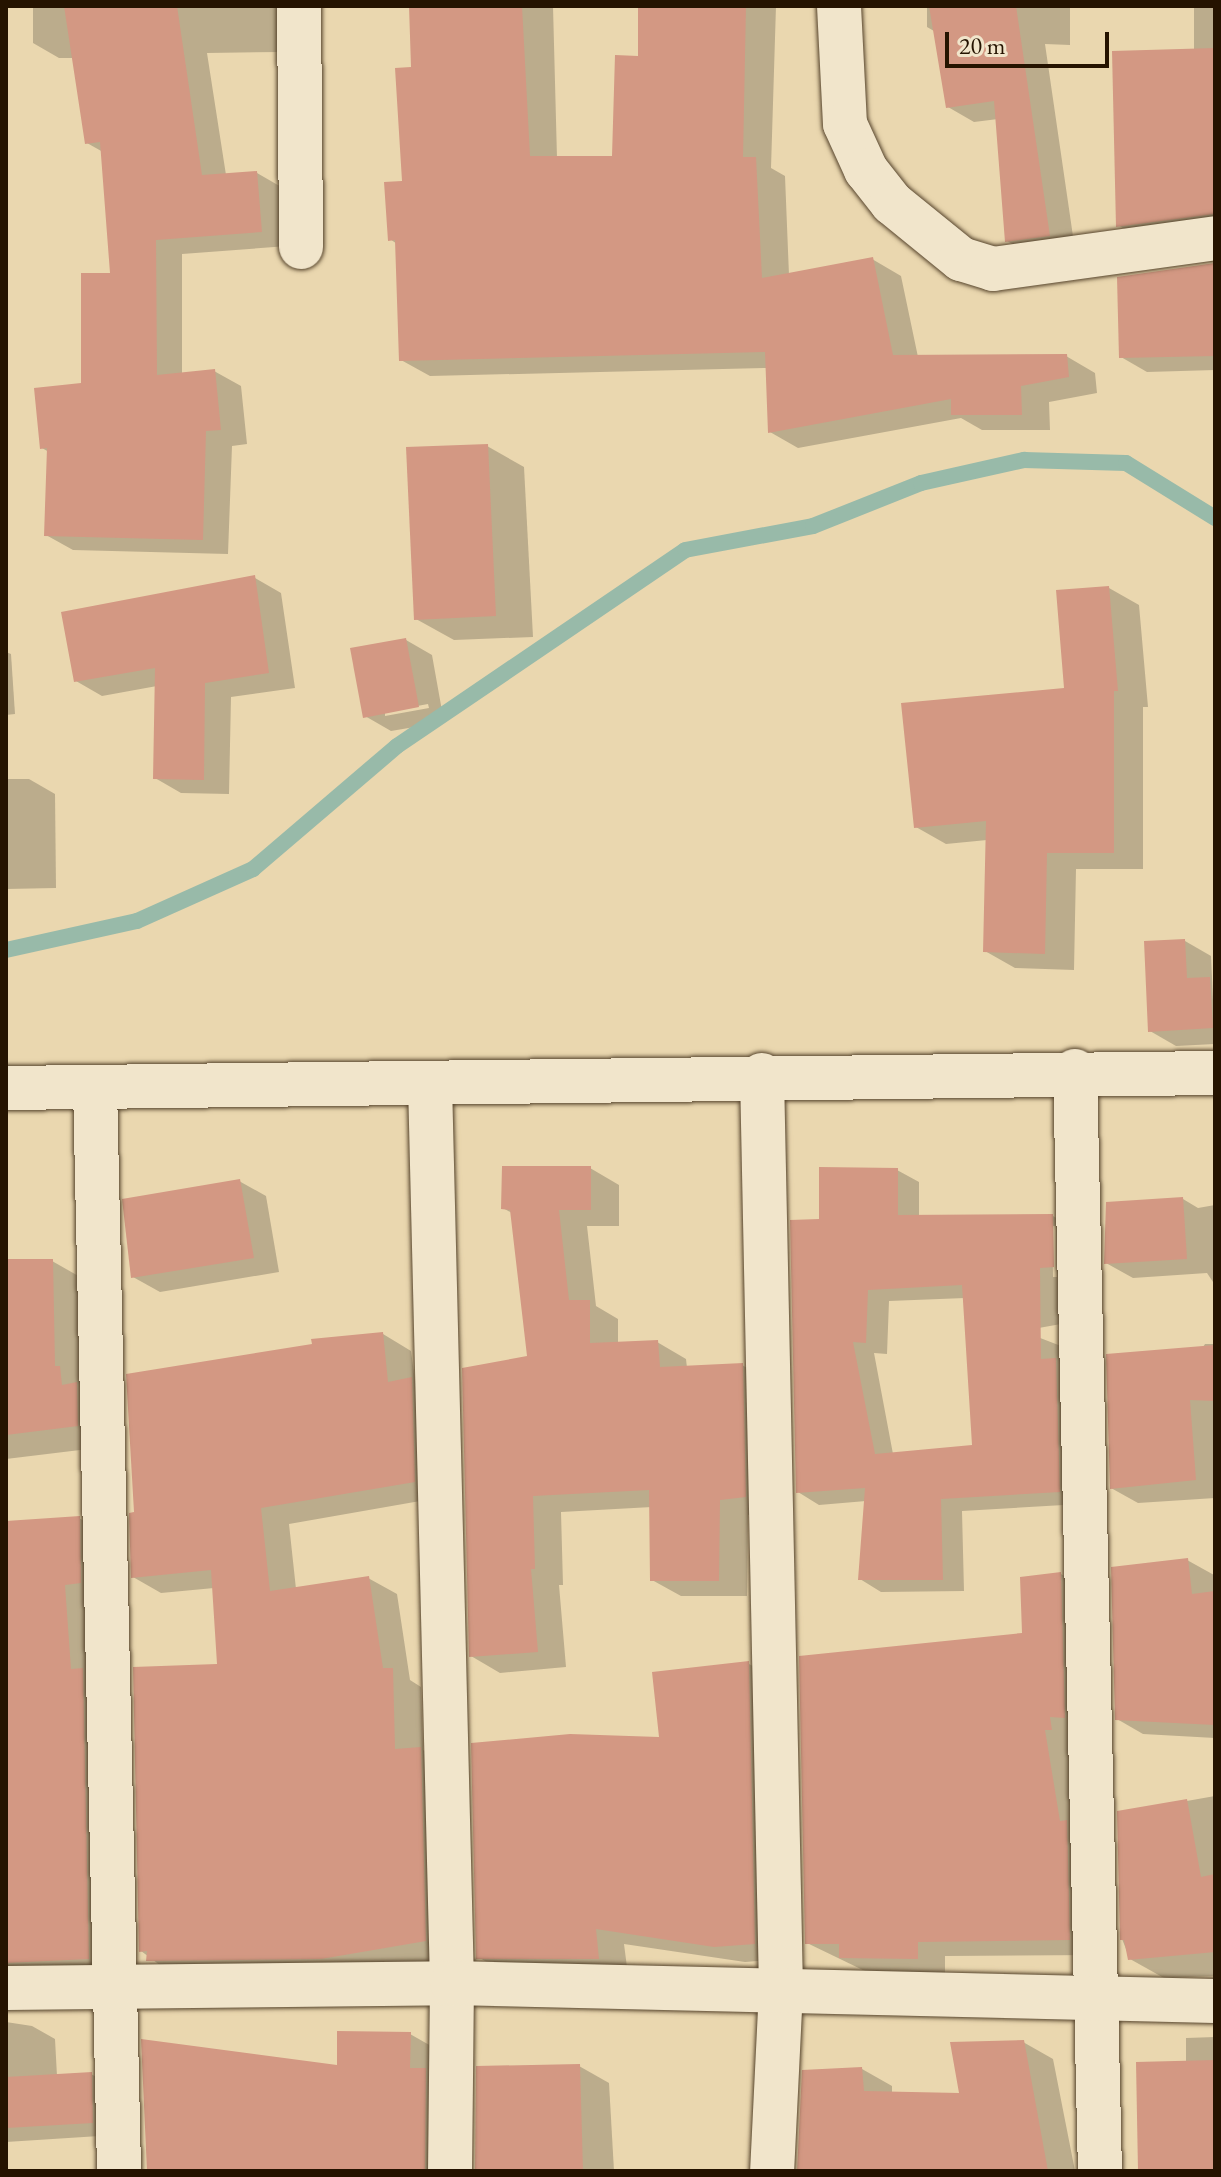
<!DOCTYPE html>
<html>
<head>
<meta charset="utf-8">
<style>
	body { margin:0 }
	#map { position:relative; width:1221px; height:2177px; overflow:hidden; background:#ead7af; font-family:"EB Garamond",serif }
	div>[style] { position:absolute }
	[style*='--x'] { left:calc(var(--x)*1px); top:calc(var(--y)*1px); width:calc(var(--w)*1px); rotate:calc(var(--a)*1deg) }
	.shadow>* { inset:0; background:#0003 }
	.stream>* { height:16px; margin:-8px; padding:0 8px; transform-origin:8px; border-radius:8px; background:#98baa9 }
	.building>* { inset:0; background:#d39883 }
	.roads { filter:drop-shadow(0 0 2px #56442c) drop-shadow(0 0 2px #56442c) }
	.minor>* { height:44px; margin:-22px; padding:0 22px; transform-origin:22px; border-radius:22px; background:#f1e5cb }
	span { translate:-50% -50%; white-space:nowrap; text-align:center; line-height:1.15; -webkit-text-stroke:8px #f1e5cb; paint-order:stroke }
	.frame { position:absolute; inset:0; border:8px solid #251300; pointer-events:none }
	.scale { position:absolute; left:945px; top:32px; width:164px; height:36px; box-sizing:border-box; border:4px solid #251300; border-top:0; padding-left:10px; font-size:24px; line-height:28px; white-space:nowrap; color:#251300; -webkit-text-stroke:6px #f1e5cb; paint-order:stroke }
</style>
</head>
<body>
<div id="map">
	<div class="shadow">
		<div style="clip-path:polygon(33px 6px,280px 6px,281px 52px,207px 53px,226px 175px,257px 173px,283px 188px,288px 246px,182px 254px,182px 374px,214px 371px,241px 386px,247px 444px,232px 446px,228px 554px,73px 550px,46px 535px,49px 452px,42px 448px,83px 385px,113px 275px,103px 152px,87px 143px,74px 58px,59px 58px,33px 43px)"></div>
		<div style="clip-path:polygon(411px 6px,553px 6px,557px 158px,614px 158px,640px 58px,640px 6px,776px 6px,771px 168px,785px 176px,789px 275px,872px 259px,901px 276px,918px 357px,1066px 356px,1095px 373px,1097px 393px,1049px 402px,1050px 430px,982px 430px,961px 418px,798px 448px,770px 432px,767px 368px,430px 376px,401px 360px,397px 244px,390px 239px,404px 182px,413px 69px)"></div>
		<div style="clip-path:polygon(927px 6px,1070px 6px,1070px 45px,1045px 44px,1075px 250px,1033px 256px,1007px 241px,998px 119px,974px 122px,948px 107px,934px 31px,927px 27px)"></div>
		<div style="clip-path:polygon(1194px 6px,1215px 6px,1215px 233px,1144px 241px,1118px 225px,1194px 50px)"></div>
		<div style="clip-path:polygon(1215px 265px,1215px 370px,1147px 372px,1121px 357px)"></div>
		<div style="clip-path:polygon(487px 446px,524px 467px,533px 637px,454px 640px,416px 619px)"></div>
		<div style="clip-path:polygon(255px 578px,281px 593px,295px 688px,231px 697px,229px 794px,181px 793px,155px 778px,157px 686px,102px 696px,76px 681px)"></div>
		<div style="clip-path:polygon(1109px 588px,1139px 605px,1148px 707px,1143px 707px,1143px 869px,1076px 869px,1074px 970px,1015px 968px,985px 951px,987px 840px,946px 844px,916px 827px,1066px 690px)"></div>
		<div style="clip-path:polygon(evenodd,406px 640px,432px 655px,444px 722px,391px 731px,365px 716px,406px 640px,428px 704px,429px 708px,385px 716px,385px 712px,428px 704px)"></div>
		<div style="clip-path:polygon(6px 652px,11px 654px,15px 714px,6px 715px)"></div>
		<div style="clip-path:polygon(6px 779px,29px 779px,55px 794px,56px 888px,6px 889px)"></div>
		<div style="clip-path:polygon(1185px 941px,1211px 956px,1215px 1044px,1176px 1046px,1150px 1031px)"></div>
		<div style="clip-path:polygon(590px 1168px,619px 1185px,619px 1226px,587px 1226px,596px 1306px,618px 1319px,618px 1344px,657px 1342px,686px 1359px,687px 1368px,742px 1365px,771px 1382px,774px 1513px,748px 1515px,747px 1596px,681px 1596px,652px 1580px,652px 1507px,561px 1512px,563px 1585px,559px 1585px,566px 1667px,500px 1673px,471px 1656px,529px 1358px,512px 1213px,503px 1208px)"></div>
		<div style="clip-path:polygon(evenodd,897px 1170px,919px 1182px,919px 1217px,1053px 1216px,1074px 1229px,1061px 1324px,1022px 1331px,1061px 1346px,1081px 1504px,962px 1511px,964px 1591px,881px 1592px,860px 1579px,866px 1501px,819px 1505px,798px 1492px,821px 1221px,897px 1170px,1052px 1226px,1056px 1226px,1057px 1277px,1053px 1277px,1052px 1226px,897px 1170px,965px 1298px,974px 1447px,893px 1454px,874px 1353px,887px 1354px,889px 1301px,965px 1298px)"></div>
		<div style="clip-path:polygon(239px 1181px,266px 1196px,279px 1272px,160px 1292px,133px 1277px)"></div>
		<div style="clip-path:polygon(1183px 1199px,1198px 1208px,1215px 1205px,1215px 1285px,1207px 1273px,1133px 1278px,1106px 1263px)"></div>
		<div style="clip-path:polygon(6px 1261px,52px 1261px,89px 1282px,113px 1446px,6px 1459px)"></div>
		<div style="clip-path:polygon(383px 1334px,411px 1351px,415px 1381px,440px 1396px,443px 1497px,289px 1524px,296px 1589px,368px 1578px,397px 1594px,410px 1680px,421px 1687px,423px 1750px,449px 1766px,454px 1957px,351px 1975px,176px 1977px,141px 1951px,219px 1666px,214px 1588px,161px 1593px,133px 1577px)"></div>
		<div style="clip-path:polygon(1205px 1344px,1215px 1344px,1215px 1498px,1138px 1503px,1111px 1488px)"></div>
		<div style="clip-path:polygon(6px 1511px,7px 1523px,79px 1518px,115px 1539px,125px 1979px,6px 1984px)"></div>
		<div style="clip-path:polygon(1187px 1560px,1214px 1575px,1215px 1738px,1143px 1734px,1117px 1719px)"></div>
		<div style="clip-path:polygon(1061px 1574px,1089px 1590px,1097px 1955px,945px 1956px,945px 1973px,869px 1973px,807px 1943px,1025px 1634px)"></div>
		<div style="clip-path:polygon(749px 1664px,778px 1680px,784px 1959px,745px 1962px,624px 1944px,628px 1975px,508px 1974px,478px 1957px,662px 1739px)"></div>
		<div style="clip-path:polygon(1215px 1796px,1215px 1976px,1164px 1978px,1130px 1959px,1122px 1939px,1119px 1813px)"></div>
		<div style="clip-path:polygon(6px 2022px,32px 2026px,55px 2039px,57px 2076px,91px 2074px,114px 2087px,115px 2135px,6px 2142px)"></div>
		<div style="clip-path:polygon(410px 2034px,454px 2059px,450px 2171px,275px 2171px,339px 2068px)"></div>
		<div style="clip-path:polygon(1215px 2037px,1215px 2171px,1140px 2171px,1186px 2063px,1186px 2038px)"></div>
		<div style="clip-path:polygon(1023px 2042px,1053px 2059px,1075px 2171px,802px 2171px,862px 2069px,892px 2086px,892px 2094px,961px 2095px)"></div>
		<div style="clip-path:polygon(579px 2066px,609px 2083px,614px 2171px,477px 2171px)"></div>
	</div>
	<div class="stream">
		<div style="--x:6;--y:950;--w:134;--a:-12.5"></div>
		<div style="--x:137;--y:921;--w:127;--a:-24.1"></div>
		<div style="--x:253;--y:869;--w:189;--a:-40.5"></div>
		<div style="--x:397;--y:746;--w:348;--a:-34.2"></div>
		<div style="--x:685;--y:550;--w:130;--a:-10.6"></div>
		<div style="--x:813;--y:526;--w:116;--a:-21.7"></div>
		<div style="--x:921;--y:483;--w:106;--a:-12.6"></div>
		<div style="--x:1024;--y:460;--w:102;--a:1.7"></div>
		<div style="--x:1126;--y:463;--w:105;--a:31.7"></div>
	</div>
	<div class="building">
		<div style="clip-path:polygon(64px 6px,177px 6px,202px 175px,257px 171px,262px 232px,156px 240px,157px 375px,215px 369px,221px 430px,206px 431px,203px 540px,44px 536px,47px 448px,40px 449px,34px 388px,81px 383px,81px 273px,110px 273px,100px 142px,85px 144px)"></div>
		<div style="clip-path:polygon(409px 6px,522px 6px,530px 156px,612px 156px,615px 55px,638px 56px,638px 6px,746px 6px,743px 157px,756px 157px,762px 278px,873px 257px,893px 355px,1067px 354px,1069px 377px,1021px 386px,1022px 415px,951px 415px,951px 399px,768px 433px,765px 352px,399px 361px,395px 240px,388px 241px,384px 182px,402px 181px,395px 68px,411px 67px)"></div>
		<div style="clip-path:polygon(929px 6px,1016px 6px,1050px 236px,1005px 242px,994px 101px,946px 108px)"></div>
		<div style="clip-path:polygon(1215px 48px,1215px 214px,1116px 227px,1112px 51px)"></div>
		<div style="clip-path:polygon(1215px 263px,1215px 356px,1119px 358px,1117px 277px)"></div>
		<div style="clip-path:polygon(488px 444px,496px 616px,414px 620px,406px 447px)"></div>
		<div style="clip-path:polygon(255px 575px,269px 673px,205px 683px,204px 780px,153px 779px,155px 668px,74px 682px,61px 612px)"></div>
		<div style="clip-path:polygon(1109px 586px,1118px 691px,1114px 691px,1114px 853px,1047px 853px,1045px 954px,983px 952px,986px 821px,914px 828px,901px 703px,1064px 688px,1056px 590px)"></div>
		<div style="clip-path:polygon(406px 638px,419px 707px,363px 718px,350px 648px)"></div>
		<div style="clip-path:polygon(1185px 939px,1187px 978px,1210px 977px,1213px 1028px,1148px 1032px,1144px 941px)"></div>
		<div style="clip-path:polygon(502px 1166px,591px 1166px,591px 1210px,559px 1210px,569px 1300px,590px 1300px,590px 1343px,658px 1340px,660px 1367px,743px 1363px,746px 1497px,720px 1500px,719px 1581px,650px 1581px,649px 1490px,533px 1496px,535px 1569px,531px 1569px,538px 1652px,469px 1657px,462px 1368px,527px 1356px,510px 1210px,501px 1209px)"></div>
		<div style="clip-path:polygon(evenodd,819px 1167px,898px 1168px,898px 1215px,1053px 1214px,1054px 1267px,1040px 1268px,1041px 1359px,1056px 1358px,1060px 1492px,941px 1499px,943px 1580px,858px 1580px,865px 1488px,796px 1493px,790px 1220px,819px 1219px,819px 1167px,962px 1285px,972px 1445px,875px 1454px,853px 1342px,866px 1343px,868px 1290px,962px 1285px)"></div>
		<div style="clip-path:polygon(240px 1179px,254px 1258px,131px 1278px,122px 1199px)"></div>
		<div style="clip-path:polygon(1183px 1197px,1187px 1259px,1104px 1264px,1106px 1202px)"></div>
		<div style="clip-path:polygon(6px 1259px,53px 1259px,55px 1366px,60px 1366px,62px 1385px,77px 1382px,78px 1426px,6px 1435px)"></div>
		<div style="clip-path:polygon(383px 1332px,388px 1382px,412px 1377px,415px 1482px,261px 1508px,270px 1591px,369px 1576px,383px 1668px,393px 1668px,395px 1749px,421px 1747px,426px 1941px,321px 1959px,146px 1961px,147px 1951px,139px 1952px,133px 1667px,217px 1664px,211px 1570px,131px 1578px,129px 1513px,134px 1512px,126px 1374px,312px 1344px,311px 1339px)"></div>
		<div style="clip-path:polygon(1215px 1345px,1215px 1401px,1190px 1400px,1196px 1480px,1110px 1489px,1106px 1354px)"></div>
		<div style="clip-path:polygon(80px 1516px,81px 1583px,65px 1585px,71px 1669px,83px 1668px,89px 1959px,6px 1963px,6px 1521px)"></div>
		<div style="clip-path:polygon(1188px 1558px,1192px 1594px,1215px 1591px,1215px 1725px,1115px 1720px,1111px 1567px)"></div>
		<div style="clip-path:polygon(1061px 1572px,1065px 1718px,1050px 1717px,1052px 1730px,1045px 1730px,1060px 1821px,1067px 1820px,1070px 1940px,918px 1942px,918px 1959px,839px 1958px,839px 1944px,805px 1944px,799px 1656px,1022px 1633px,1020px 1577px)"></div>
		<div style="clip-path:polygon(749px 1661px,755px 1944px,714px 1947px,596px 1929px,599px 1959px,476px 1959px,471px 1743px,570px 1734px,659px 1737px,652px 1672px)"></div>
		<div style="clip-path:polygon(1187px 1799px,1201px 1877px,1215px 1874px,1215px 1952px,1128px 1960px,1124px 1940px,1120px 1940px,1117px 1811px)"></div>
		<div style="clip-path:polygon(337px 2031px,411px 2032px,410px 2068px,426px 2068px,425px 2171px,147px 2171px,141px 2039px,337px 2065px)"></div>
		<div style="clip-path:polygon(1024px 2040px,1048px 2171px,797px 2171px,802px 2070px,862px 2067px,864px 2091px,959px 2093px,950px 2042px)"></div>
		<div style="clip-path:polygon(1215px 2060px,1215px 2171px,1138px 2171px,1136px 2062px)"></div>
		<div style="clip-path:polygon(580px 2064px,583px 2171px,475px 2171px,476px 2066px)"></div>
		<div style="clip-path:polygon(92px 2072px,93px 2123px,6px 2128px,6px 2077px)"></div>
	</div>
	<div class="roads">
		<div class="minor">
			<div style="--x:299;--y:6;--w:241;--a:89.5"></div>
			<div style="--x:839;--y:6;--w:118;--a:87.1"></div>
			<div style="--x:845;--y:124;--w:51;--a:65.5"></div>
			<div style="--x:866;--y:170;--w:42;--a:51.8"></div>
			<div style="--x:892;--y:203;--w:89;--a:39.1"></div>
			<div style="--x:961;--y:259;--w:34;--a:17"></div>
			<div style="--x:993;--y:269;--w:224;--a:-7.9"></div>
			<div style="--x:1075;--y:1071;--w:1100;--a:88.7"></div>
			<div style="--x:762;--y:1075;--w:914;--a:88.81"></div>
			<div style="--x:781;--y:1989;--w:182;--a:92.8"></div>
			<div style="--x:430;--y:1083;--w:900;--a:88.6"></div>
			<div style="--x:452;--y:1983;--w:188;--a:90.6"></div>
			<div style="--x:95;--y:1087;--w:1084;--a:88.73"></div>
			<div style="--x:6;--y:1088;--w:1209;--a:-0.71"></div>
			<div style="--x:6;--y:1988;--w:446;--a:-0.6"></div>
			<div style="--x:452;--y:1983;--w:763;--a:1.35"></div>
		</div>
	</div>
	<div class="frame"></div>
	<div class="scale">20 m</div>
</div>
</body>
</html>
